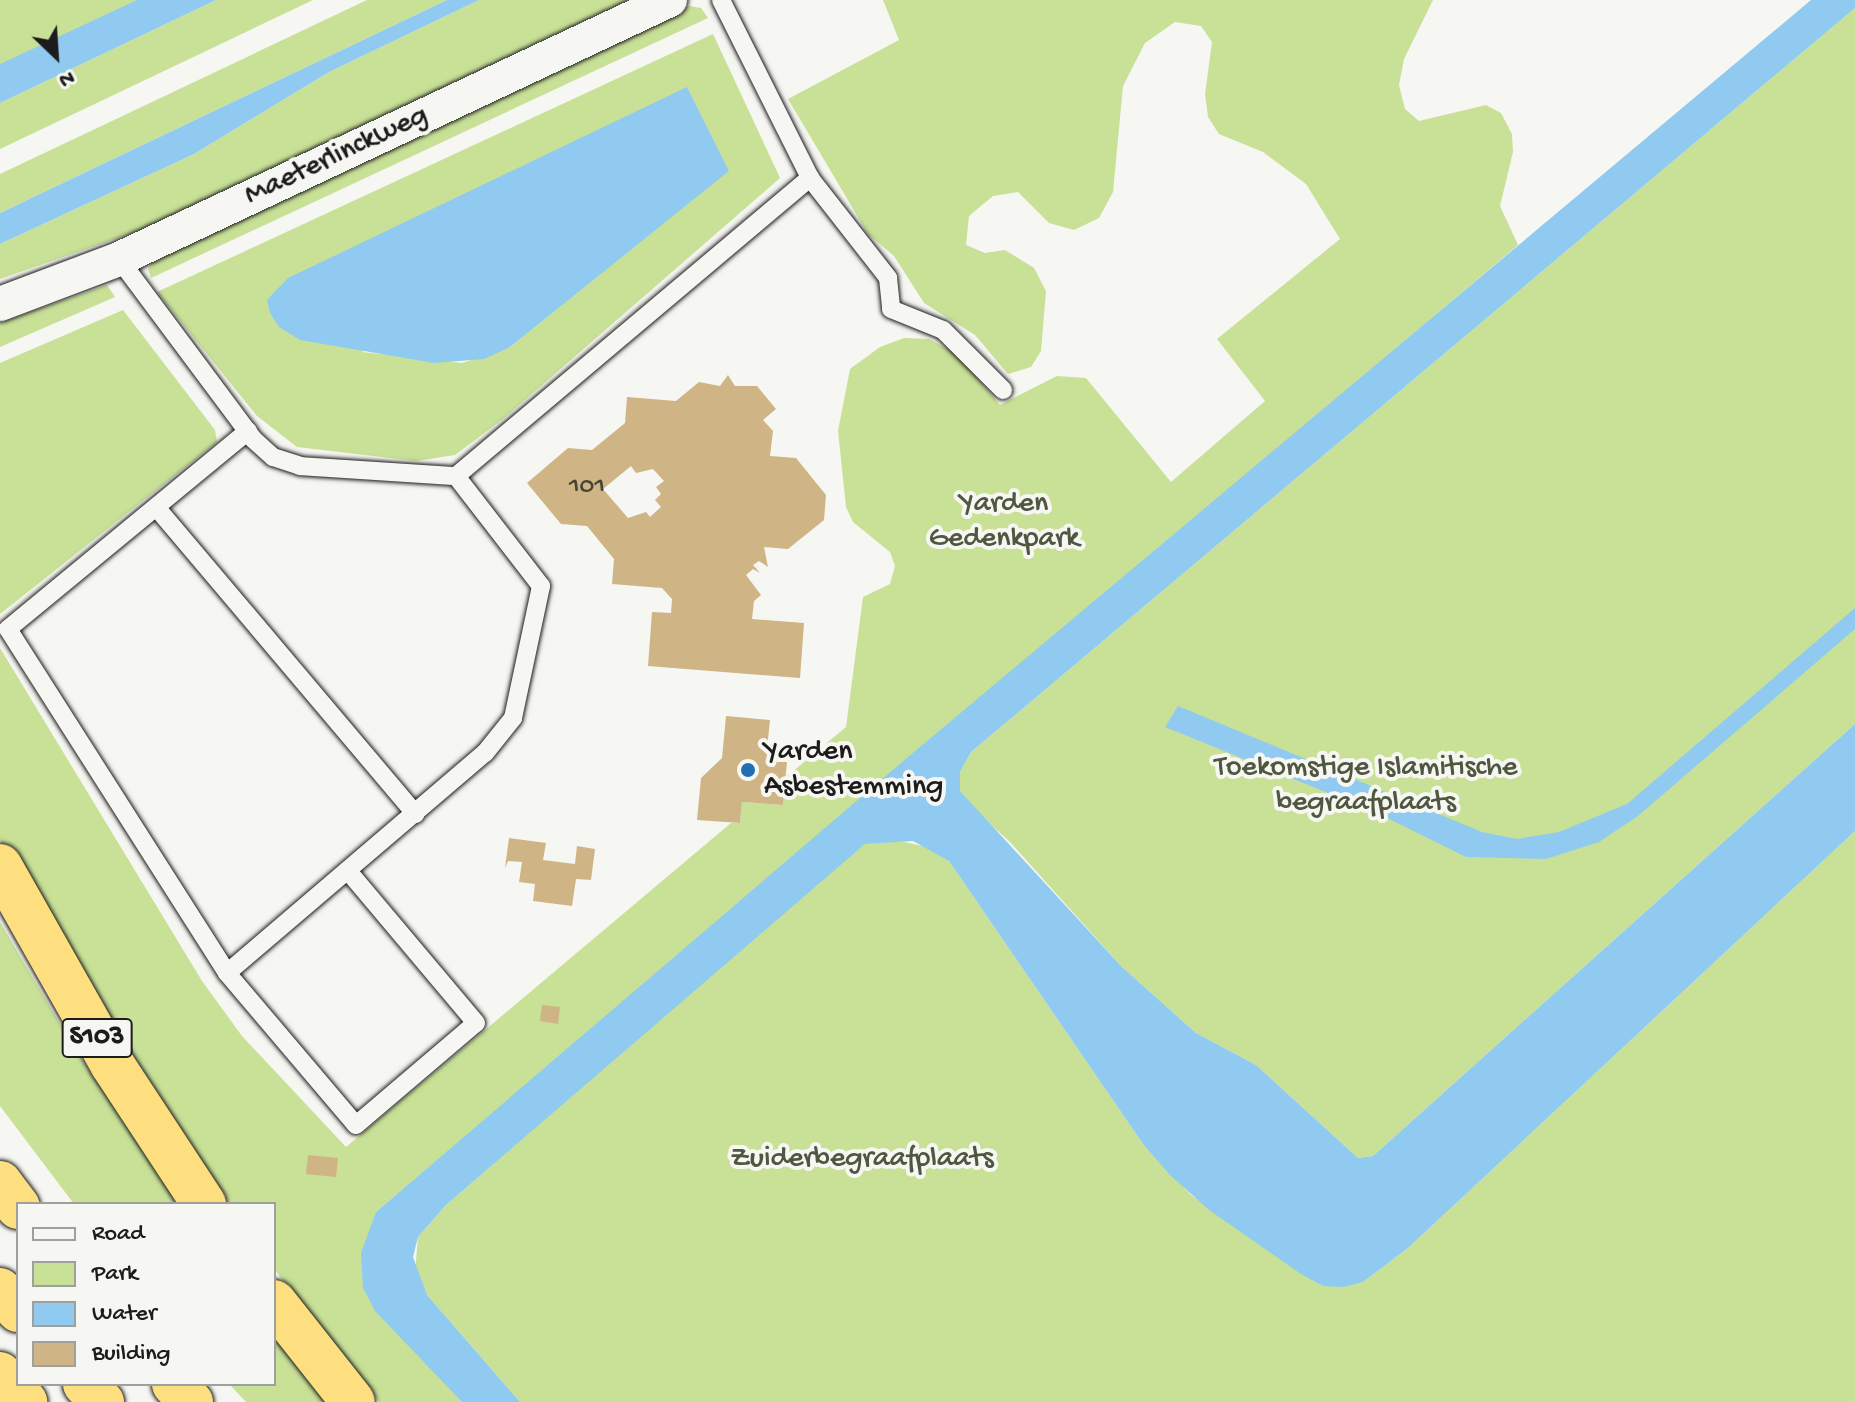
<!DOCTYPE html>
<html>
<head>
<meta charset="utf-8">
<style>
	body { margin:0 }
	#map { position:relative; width:1855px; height:1402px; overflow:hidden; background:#f6f6f2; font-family:"Gochi Hand",sans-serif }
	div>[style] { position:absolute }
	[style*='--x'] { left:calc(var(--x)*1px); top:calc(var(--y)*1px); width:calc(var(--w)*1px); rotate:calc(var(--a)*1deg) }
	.green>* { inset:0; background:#c8e197 }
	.water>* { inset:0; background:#90caf0 }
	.building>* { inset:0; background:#cfb585 }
	.roads { filter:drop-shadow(0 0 2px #1c1c1c) drop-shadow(0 0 2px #1c1c1c) }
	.lane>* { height:18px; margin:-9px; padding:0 9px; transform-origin:9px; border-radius:9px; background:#f6f6f2 }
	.street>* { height:34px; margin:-17px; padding:0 17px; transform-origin:17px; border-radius:17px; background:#f6f6f2 }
	.highway>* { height:44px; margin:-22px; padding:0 22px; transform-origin:22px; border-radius:22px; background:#fddf80 }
	.dots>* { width:22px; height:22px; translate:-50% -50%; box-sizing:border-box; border:4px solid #f6f6f2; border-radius:50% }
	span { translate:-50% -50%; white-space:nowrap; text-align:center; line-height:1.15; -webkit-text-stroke:8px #f6f6f2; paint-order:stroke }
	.number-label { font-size:26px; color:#494236 }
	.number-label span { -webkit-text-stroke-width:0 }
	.shield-label span { padding:2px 6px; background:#f6f6f2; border:2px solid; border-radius:6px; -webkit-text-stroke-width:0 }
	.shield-label { font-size:28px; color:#1c1c1c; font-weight:700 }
	.street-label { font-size:30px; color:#1c1c1c }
	.park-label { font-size:30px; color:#505741 }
	.poi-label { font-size:30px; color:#1c1c1c }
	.left { translate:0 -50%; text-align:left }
	.legend { position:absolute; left:16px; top:1202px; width:260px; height:184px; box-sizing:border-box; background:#f6f6f2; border:2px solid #9f9f9c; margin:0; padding:10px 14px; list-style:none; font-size:24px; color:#1c1c1c }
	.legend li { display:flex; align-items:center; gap:16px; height:40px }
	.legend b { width:40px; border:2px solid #9f9f9c }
	.north { position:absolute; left:16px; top:16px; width:80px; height:80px; -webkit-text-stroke:6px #f6f6f2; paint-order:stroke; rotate:155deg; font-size:22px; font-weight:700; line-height:32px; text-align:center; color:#1c1c1c }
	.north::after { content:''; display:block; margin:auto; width:28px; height:36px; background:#1c1c1c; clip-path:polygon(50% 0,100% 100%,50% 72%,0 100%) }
</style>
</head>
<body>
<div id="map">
	<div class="green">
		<div style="clip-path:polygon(0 0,158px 0,0 74px)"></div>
		<div style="clip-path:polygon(216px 0,313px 0,0 149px,0 103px)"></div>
		<div style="clip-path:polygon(367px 0,447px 0,0 213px,0 174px)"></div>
		<div style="clip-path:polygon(479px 0,628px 0,138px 231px,0 279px,0 244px,194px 154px,329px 72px)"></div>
		<div style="clip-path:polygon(883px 0,1433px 0,1404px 59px,1399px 85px,1405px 109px,1419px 121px,1486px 105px,1501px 113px,1512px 134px,1513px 152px,1500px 206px,1518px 245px,376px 1212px,429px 1365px,462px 1402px,379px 1402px,274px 1269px,274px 1204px,226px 1204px,0 840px,0 648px,202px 981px,242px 1036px,346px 1147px,731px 823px,740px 823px,742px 802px,783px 805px,785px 778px,846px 727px,863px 597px,890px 584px,895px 566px,890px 552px,853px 522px,846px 507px,838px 431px,850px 369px,880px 347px,904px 338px,929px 339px,957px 354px,1000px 405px,1057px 376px,1086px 378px,1171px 482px,1265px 401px,1217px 339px,1340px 239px,1306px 184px,1263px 152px,1219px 134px,1208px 117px,1205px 94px,1212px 42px,1201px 26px,1175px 22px,1145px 43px,1123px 86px,1113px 192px,1099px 218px,1074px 230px,1049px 223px,1018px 192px,993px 196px,969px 216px,966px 245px,985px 253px,1005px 250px,1034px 268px,1046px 291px,1041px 351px,1031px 367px,1008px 374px,975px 335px,924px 303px,894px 256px,868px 234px,788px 99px,899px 40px)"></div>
		<div style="clip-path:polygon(689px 6px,701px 8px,708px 18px,151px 278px,148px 269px,155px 258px)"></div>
		<div style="clip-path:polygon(1855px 8px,1855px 724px,1373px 1156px,1358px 1158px,1256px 1065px,1196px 1033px,1122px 967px,1009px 841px,972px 808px,960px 791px,960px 772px,971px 752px)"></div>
		<div style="clip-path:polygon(evenodd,713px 34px,780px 178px,503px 419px,455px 455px,416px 461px,297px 447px,257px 416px,157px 292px,713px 34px,728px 171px,510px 347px,462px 363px,362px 352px,728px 171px)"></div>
		<div style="clip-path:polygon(107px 285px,115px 297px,0 347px,0 323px)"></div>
		<div style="clip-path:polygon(123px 310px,215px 430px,217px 442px,0 614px,0 363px)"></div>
		<div style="clip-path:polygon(1855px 831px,1855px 1402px,520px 1402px,427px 1295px,415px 1272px,418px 1237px,446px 1205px,839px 863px,865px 844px,895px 840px,932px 848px,949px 861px,1143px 1144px,1191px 1195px,1323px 1286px,1363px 1282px,1408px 1248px)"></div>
		<div style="clip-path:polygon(0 922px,76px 1051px,179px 1204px,74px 1204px,0 1106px)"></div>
		<div style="clip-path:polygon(274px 1328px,335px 1402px,246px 1402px,229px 1384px,274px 1384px)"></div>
	</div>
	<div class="water">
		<div style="clip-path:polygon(137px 0,216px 0,0 103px,0 64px)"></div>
		<div style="clip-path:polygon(447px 0,479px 0,329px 72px,194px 154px,0 244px,0 213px)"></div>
		<div style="clip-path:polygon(1811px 0,1855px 0,1855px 8px,971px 752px,960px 772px,960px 791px,1122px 967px,1196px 1033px,1256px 1065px,1358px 1158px,1373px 1156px,1855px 724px,1855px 831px,1408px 1248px,1363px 1282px,1343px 1287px,1323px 1286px,1301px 1274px,1209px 1210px,1170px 1175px,1143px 1144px,949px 861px,913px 841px,865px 844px,446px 1205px,418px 1237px,413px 1257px,427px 1295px,520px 1402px,462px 1402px,375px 1311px,363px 1288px,361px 1253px,376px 1212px,908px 757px)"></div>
		<div style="clip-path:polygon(687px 87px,729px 171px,510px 347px,484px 359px,434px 363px,300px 340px,279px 327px,270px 313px,267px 300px,288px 278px)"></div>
		<div style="clip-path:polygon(1855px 608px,1855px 629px,1638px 816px,1599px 842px,1546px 859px,1466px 857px,1377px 813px,1165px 727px,1178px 706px,1482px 832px,1517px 839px,1559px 832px,1627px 804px)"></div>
	</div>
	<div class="building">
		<div style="clip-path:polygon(evenodd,728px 375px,735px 386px,757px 386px,776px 409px,763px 420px,773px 431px,770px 456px,796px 458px,826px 495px,824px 520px,788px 549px,764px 547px,768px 567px,759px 561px,753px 565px,760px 573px,753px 569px,746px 575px,761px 595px,754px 601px,752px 619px,804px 623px,800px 678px,648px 666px,652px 612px,671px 613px,672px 599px,662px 588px,612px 584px,614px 559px,587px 526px,561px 524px,527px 483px,568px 448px,592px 450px,625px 423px,627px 397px,676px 401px,699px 382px,720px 386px,728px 375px,631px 466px,636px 473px,653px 469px,664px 481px,656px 487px,661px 494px,655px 500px,661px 507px,650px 517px,646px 512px,628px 518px,603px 489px,631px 466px)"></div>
		<div style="clip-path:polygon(726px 716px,770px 720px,767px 749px,777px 762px,787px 762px,783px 805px,742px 802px,740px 823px,697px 820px,701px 778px,722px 758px)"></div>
		<div style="clip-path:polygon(509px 838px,546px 843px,543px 860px,575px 864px,577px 846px,595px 849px,591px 880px,576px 879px,572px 906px,533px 901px,535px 884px,519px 882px,522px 862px,508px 861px,505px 868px)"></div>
		<div style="clip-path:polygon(542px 1005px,560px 1007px,558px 1024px,540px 1021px)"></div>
		<div style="clip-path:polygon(308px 1155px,338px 1158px,336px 1177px,306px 1174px)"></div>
	</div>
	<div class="roads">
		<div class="lane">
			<div style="--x:721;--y:0;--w:199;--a:63.4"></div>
			<div style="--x:810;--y:178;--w:127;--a:52"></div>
			<div style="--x:888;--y:278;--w:31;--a:84"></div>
			<div style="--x:891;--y:309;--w:56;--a:22"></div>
			<div style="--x:943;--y:330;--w:85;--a:45"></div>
			<div style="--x:119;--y:259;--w:224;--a:53.3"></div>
			<div style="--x:253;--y:439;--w:27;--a:42"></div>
			<div style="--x:273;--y:457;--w:28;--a:18"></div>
			<div style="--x:300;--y:466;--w:156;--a:3.7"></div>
			<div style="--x:456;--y:476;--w:463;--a:-40.1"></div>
			<div style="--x:248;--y:431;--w:311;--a:140.5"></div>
			<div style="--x:8;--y:629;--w:408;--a:57.5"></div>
			<div style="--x:227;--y:973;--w:199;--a:49.7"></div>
			<div style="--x:356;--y:1125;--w:157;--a:-40.4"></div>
			<div style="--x:476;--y:1023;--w:199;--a:-130.1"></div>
			<div style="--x:156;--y:507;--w:402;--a:49.8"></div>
			<div style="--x:227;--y:973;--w:339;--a:-40.5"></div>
			<div style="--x:485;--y:753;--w:45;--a:-51.3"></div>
			<div style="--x:513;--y:718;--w:135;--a:-78"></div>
			<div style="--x:541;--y:586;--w:139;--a:-127.7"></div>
		</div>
		<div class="street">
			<div style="--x:0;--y:304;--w:127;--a:-20.7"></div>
			<div style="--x:119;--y:259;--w:609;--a:-25.18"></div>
		</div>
		<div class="highway">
			<div style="--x:0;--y:866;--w:227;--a:60.5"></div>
			<div style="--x:112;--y:1064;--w:168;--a:56.7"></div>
			<div style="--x:0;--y:1183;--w:30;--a:53"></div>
			<div style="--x:0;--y:1290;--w:27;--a:48"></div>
			<div style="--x:274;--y:1302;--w:127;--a:51.7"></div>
			<div style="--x:0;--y:1374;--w:38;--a:48"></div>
			<div style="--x:85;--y:1384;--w:25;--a:47"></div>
			<div style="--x:174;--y:1384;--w:25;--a:47"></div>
		</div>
	</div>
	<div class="dots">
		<div style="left:748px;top:770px;background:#1f6fb2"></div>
	</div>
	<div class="number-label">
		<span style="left:587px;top:488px">101</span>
	</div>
	<div class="shield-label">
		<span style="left:97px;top:1038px">S103</span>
	</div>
	<div class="street-label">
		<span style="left:337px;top:157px;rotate:-25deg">Maeterlinckweg</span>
	</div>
	<div class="park-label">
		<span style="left:1004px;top:522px">Yarden<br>Gedenkpark</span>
		<span style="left:1366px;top:786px">Toekomstige Islamitische<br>begraafplaats</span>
		<span style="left:862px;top:1160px">Zuiderbegraafplaats</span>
	</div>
	<div class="poi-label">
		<span class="left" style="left:764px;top:770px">Yarden<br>Asbestemming</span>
	</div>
	<ul class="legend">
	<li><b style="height:10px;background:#f6f6f2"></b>Road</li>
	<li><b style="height:22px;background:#c8e197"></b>Park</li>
	<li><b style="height:22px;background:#90caf0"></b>Water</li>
	<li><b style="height:22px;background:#cfb585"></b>Building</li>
	</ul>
	<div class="north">N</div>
</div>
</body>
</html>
